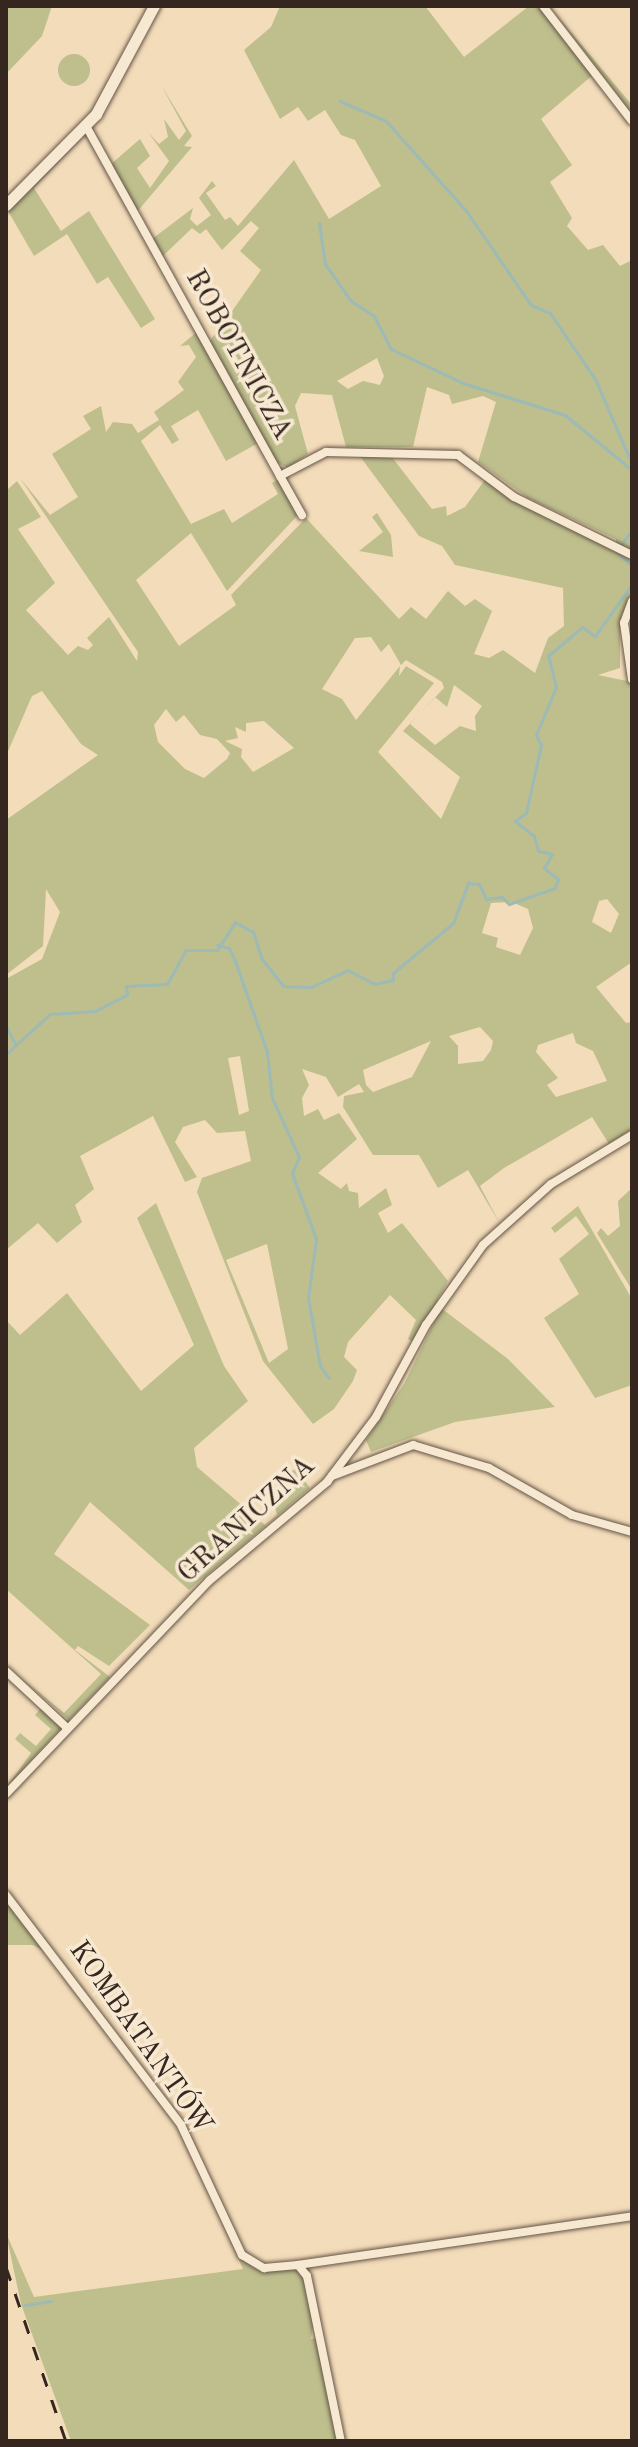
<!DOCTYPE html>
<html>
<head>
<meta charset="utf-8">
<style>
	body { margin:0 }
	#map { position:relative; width:638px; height:2447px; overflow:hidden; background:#f3dcba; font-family:"Old Standard TT",serif }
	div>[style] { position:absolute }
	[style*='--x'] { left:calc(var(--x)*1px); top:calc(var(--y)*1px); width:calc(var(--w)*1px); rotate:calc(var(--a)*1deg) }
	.green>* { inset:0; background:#bebf8d }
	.round { border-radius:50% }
	.stream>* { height:3px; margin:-1.5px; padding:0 1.5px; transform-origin:1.5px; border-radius:1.5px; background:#9dbab6 }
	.roads { filter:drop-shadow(0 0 2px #645446) drop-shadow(0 0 2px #645446) }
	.street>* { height:8px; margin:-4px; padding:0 4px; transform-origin:4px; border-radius:4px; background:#f7e8d2 }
	.secondary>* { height:11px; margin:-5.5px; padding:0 5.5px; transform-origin:5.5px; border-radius:5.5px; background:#f7e8d2 }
	.rail>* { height:3px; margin-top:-1.5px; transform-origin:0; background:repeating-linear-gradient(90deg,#35271f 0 14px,transparent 0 28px) }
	span { translate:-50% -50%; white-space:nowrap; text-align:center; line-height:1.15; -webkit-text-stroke:7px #f7e8d2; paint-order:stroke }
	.street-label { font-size:28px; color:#35271f }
	.frame { position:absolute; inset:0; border:8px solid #35271f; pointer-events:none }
</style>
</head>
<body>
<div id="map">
	<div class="green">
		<div style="clip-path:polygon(6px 6px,52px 6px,42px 36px,6px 74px)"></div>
		<div style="clip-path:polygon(evenodd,280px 6px,425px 6px,464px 57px,529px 6px,540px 6px,594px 74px,541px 119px,572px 165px,550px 182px,572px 218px,567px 226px,588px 250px,603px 245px,620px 266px,632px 260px,632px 546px,626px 554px,632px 559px,632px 596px,620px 621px,620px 668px,598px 675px,632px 682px,632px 962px,596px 987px,626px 1023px,632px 1022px,632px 1129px,609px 1144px,592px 1117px,504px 1168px,480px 1186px,500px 1224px,468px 1170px,438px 1188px,419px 1155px,373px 1155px,343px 1107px,344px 1096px,364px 1092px,359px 1084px,338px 1097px,326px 1077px,302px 1069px,309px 1085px,302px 1098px,304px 1116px,318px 1109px,324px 1120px,339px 1113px,357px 1139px,318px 1173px,341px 1189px,347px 1183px,349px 1191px,358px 1193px,359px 1208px,386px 1188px,392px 1205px,378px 1213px,388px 1233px,402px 1223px,448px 1281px,414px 1342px,408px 1339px,416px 1320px,390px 1295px,348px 1342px,344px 1357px,357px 1370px,353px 1381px,334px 1409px,313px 1424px,263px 1361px,197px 1192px,202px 1178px,251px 1161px,245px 1131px,217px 1133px,205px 1120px,183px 1127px,175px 1142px,197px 1177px,185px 1182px,153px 1116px,80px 1156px,94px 1189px,75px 1205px,82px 1222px,57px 1243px,38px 1223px,6px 1250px,6px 979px,42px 959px,60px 912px,46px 889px,43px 946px,6px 975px,6px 820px,98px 755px,81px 744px,42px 691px,32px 696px,6px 756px,6px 491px,17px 481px,41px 517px,18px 529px,55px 583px,26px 610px,68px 655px,78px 646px,88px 650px,93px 645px,87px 638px,109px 617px,137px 661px,138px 652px,20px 478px,50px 515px,78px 497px,52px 454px,91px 429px,83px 416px,101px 406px,106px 432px,113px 422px,132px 424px,138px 433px,159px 420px,154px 412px,184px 390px,178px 382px,196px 357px,189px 345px,180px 346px,197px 332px,258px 443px,226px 461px,198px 410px,171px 426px,179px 440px,172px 444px,160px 425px,141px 441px,191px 524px,224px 509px,232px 523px,278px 494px,272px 483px,279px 479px,297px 516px,227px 591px,191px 533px,136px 580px,179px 646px,236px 605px,231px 595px,306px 518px,399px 619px,411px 607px,426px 619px,448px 591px,465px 606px,475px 599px,492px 611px,474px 654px,489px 658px,503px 650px,535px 673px,548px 638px,564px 626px,563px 588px,455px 565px,442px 546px,419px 536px,356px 451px,388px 452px,432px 509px,446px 506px,447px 516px,465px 507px,487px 477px,514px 498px,615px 545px,616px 539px,528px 498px,478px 462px,496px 402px,483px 396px,452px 404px,449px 395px,427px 387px,413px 447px,346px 447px,332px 395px,301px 393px,295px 406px,308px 454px,288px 468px,274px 461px,210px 341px,225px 318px,246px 354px,251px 349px,230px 314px,261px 270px,240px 251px,259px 228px,251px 221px,222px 250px,206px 229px,200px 234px,192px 228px,163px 256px,182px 294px,152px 239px,193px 208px,190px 219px,197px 226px,211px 215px,199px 198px,212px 181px,216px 186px,206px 193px,225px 220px,230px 217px,238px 226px,294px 160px,329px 219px,381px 186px,355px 140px,341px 135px,325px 110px,308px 121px,298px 107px,280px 119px,244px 50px,271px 27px,280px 6px,377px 358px,384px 376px,380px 385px,363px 381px,348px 389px,337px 381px,377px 358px,280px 6px,371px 637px,381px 652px,389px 644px,401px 665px,406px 660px,442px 682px,444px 688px,403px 731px,460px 777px,441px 819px,378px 752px,434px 683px,406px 666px,399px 676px,400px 666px,356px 720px,342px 699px,322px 689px,355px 638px,371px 637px,280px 6px,454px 685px,482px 706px,475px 716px,476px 731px,460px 726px,435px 745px,410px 724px,435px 697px,447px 707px,454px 685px,280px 6px,166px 709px,176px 722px,184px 715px,200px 735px,217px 739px,230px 753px,227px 759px,204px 778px,185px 769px,158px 742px,154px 725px,166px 709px,280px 6px,264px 721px,294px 748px,253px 772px,241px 757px,242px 749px,225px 741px,238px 738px,235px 727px,246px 732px,246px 723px,264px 721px,280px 6px,607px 899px,619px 914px,611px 933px,592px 922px,599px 901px,607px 899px,280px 6px,512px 902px,528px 909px,533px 928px,520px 955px,496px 947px,498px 938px,482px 933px,491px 903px,512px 902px,280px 6px,480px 1027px,493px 1041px,491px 1050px,483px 1061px,458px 1064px,458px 1046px,449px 1036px,480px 1027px,280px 6px,573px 1033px,576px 1043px,593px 1051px,607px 1081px,556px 1097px,547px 1085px,558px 1078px,536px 1052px,538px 1045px,573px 1033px,280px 6px,431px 1041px,412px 1077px,373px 1092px,366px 1085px,363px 1070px,431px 1041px,280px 6px,240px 1056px,249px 1111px,239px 1115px,228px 1058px,240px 1056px,280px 6px,267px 1244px,288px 1349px,269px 1363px,226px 1260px,267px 1244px)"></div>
		<div style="clip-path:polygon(549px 6px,632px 105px,632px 114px,554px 12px)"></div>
		<div class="round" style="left:58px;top:54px;width:32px;height:32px"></div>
		<div style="clip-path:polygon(161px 85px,192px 136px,184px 146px,192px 147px,136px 213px,110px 165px,140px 139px,150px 156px,137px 168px,150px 188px,169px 161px,148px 132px,159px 144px,168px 137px,164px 119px,179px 140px,186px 131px)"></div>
		<div style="clip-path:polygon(86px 134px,34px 188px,61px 231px,89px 211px,155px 319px,141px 328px,108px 277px,97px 284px,67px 234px,34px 256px,8px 211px)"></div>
		<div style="clip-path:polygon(377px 513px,391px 535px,393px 557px,359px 551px,383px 532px,372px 517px)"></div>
		<div style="clip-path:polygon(632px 1188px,632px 1290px,597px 1233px,601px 1228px,608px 1236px,620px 1226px,618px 1201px)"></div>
		<div style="clip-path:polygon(156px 1203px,224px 1366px,248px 1401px,194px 1448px,197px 1467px,265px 1525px,277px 1515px,273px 1500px,282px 1492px,282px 1476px,296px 1469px,310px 1488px,189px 1590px,90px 1502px,54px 1554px,150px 1625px,109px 1666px,78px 1646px,75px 1650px,110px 1677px,69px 1720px,19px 1676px,64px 1713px,101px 1674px,6px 1589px,6px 1320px,20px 1335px,67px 1293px,141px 1391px,194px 1345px,137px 1218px)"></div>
		<div style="clip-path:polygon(578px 1206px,632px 1299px,632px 1385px,595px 1398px,544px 1318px,579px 1294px,559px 1259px,589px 1234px,576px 1216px,555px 1233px,551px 1228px)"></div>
		<div style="clip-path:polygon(441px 1308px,508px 1359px,555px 1407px,455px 1422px,371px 1452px,366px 1440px,404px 1384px)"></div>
		<div style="clip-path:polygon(43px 1706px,61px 1728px,6px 1788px,31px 1753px,15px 1739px,20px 1733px,36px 1746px,51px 1729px,35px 1715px)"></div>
		<div style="clip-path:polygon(6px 1898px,47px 1953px,33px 1945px,6px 1945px)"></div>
		<div style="clip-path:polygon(182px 2132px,241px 2256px,260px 2269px,295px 2268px,303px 2274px,314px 2320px,311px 2339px,316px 2338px,339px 2441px,71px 2441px,21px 2304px,6px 2233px,34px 2297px,243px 2269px)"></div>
	</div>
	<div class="stream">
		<div style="--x:340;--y:101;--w:50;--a:23.5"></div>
		<div style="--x:386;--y:121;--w:122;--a:48.3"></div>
		<div style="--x:467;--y:212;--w:113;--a:55.5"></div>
		<div style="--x:531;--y:305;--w:21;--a:23"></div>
		<div style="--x:550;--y:313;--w:80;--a:55.7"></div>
		<div style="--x:595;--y:379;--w:93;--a:66.5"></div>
		<div style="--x:319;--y:223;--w:41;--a:81.7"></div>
		<div style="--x:325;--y:264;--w:45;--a:54.9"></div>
		<div style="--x:351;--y:301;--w:27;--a:33"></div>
		<div style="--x:374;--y:316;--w:37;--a:63"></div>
		<div style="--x:391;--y:349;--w:80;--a:25.3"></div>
		<div style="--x:463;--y:383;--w:107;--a:17.4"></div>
		<div style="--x:565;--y:415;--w:87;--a:39.4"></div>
		<div style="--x:632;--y:530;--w:26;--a:127"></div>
		<div style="--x:616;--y:551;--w:22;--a:43"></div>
		<div style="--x:217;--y:945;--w:12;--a:14"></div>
		<div style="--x:229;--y:948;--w:14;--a:65"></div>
		<div style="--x:235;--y:961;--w:96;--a:70.6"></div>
		<div style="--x:267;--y:1052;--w:46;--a:83.8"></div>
		<div style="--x:272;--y:1098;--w:65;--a:65.4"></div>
		<div style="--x:299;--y:1157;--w:17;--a:114"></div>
		<div style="--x:292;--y:1173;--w:70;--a:70"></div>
		<div style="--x:316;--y:1239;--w:60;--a:97.7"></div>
		<div style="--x:308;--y:1298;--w:69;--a:80"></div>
		<div style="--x:320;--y:1366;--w:15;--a:53"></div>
		<div style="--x:6;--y:1026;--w:22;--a:63"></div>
		<div style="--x:6;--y:1054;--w:59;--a:-42.3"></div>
		<div style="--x:50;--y:1014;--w:45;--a:-3.8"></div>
		<div style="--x:95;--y:1011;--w:36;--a:-27"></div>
		<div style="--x:127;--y:995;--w:9;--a:-96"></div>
		<div style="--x:126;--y:986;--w:41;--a:-2.8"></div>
		<div style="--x:167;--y:984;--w:39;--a:-61"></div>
		<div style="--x:186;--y:950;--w:31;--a:0"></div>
		<div style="--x:217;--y:950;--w:33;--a:-57"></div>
		<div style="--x:235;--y:922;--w:21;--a:29"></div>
		<div style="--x:253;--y:932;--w:28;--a:72"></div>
		<div style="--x:262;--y:959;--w:34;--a:52"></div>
		<div style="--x:283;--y:986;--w:28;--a:2"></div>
		<div style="--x:311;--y:987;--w:41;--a:-24.7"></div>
		<div style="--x:348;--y:970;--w:30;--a:28"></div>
		<div style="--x:374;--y:984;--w:19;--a:-12"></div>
		<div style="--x:393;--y:980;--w:7;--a:-90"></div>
		<div style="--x:393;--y:973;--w:78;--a:-39.8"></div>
		<div style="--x:453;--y:923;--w:43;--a:-69.4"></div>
		<div style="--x:468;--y:883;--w:11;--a:5"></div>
		<div style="--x:479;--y:884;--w:17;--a:65"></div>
		<div style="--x:486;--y:899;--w:16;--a:-7"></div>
		<div style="--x:502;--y:897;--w:10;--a:45"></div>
		<div style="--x:509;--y:904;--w:49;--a:-19.2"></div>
		<div style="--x:555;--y:888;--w:9;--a:-72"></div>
		<div style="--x:558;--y:879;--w:18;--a:-142"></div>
		<div style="--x:544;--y:868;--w:16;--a:-60"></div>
		<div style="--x:552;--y:854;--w:14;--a:-168"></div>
		<div style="--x:538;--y:851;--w:16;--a:-105"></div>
		<div style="--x:534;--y:836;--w:24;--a:-142"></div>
		<div style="--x:515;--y:821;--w:14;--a:-36"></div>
		<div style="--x:526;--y:813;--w:70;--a:-77.6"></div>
		<div style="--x:541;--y:745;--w:11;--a:-117"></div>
		<div style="--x:536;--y:735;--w:52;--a:-67.4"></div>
		<div style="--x:556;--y:687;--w:32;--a:-104"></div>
		<div style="--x:548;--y:656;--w:45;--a:-40.5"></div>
		<div style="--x:582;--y:627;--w:16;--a:35"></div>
		<div style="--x:595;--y:636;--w:64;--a:-54.6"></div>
		<div style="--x:25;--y:2305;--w:26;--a:-9"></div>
	</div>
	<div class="roads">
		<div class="street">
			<div style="--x:543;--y:6;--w:145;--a:52.3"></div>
			<div style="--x:86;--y:126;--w:400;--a:61"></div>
			<div style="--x:280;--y:476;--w:52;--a:-27.6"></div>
			<div style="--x:326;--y:452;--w:132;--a:1.3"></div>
			<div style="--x:458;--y:455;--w:70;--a:36.9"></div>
			<div style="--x:514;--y:497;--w:131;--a:26.2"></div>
			<div style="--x:280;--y:476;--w:45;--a:60.6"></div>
			<div style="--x:632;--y:601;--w:23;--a:110"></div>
			<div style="--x:624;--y:623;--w:57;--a:81.9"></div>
			<div style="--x:332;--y:1476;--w:87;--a:-20.9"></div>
			<div style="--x:413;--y:1445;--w:79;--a:16.8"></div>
			<div style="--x:489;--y:1468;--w:95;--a:29.5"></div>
			<div style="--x:572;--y:1515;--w:62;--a:15.8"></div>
			<div style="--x:6;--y:1671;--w:82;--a:43"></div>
			<div style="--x:6;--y:1794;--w:296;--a:-46.4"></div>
			<div style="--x:210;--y:1580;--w:153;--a:-39.9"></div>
			<div style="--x:327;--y:1482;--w:81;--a:-53"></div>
			<div style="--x:376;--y:1417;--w:105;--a:-61.5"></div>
			<div style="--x:426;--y:1325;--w:98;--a:-54.5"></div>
			<div style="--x:483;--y:1245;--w:91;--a:-41.9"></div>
			<div style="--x:551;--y:1184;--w:95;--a:-31.2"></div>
			<div style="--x:6;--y:1895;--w:289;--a:52.7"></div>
			<div style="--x:181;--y:2125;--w:144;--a:64.9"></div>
			<div style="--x:242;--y:2255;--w:26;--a:31"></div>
			<div style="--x:264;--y:2268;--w:34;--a:-5"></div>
			<div style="--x:298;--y:2265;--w:14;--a:51"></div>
			<div style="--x:307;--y:2276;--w:168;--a:78.4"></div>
			<div style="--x:298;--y:2265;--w:338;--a:-8.3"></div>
		</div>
		<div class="secondary">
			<div style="--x:6;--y:205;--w:128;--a:-45.3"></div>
			<div style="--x:96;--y:114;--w:123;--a:-61.8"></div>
		</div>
	</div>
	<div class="rail">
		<div style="--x:6;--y:2267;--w:184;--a:71"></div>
	</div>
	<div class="street-label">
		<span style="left:238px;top:355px;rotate:61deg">ROBOTNICZA</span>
		<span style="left:247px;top:1520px;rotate:-42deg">GRANICZNA</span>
		<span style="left:140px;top:2038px;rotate:55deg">KOMBATANTÓW</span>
	</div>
	<div class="frame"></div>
</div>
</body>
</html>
